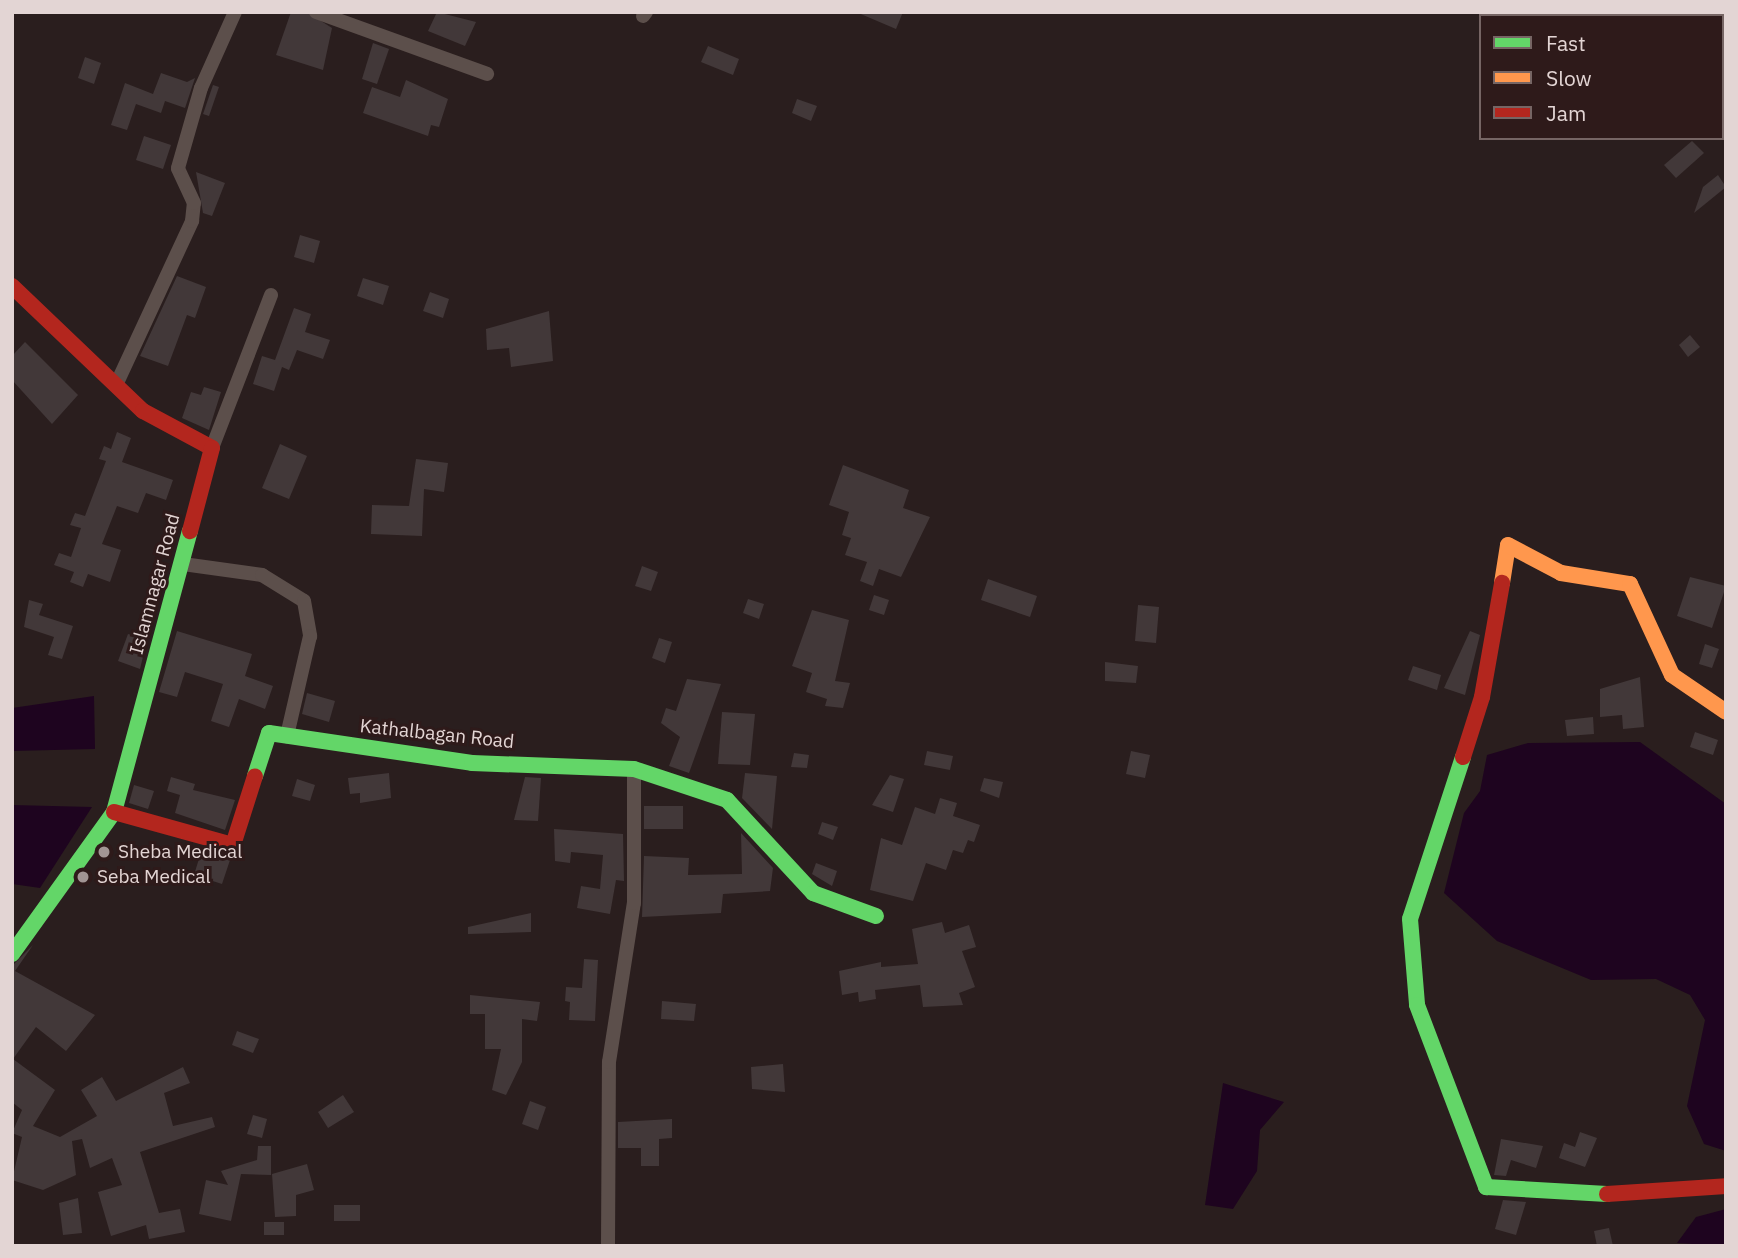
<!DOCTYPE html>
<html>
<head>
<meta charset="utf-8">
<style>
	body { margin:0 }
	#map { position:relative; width:1738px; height:1258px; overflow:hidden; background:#2a1e1e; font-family:"IBM Plex Sans",sans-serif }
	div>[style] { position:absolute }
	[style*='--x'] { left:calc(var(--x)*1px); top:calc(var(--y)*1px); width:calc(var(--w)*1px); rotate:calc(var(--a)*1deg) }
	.water>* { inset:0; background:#1e041f }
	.building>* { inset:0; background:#423839 }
	.street>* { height:14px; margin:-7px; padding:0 7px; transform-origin:7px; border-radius:7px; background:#5c4f4b }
	.fast>* { height:16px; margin:-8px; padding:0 8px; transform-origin:8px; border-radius:8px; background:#63d668 }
	.slow>* { height:16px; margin:-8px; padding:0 8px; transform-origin:8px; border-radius:8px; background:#ff974d }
	.jam>* { height:16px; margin:-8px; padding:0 8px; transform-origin:8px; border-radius:8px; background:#b3261e }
	.dots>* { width:19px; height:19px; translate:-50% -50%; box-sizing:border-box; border:4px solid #2e1a1a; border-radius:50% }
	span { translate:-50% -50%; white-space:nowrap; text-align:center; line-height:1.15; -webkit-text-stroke:6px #2e1a1a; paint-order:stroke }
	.street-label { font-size:19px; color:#e3d5d4 }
	.poi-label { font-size:19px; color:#e3d5d4 }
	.left { translate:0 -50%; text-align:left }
	.frame { position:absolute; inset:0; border:14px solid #e3d5d4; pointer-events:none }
	.legend { position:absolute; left:1479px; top:14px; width:245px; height:126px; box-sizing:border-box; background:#2e1a1a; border:2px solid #766564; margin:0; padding:9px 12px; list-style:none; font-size:21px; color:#e3d5d4 }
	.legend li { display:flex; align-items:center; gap:14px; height:35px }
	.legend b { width:35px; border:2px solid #766564 }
</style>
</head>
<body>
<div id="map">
	<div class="water">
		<div style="clip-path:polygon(94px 696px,95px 749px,12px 751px,12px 708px)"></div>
		<div style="clip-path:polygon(1640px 742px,1726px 804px,1726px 1151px,1704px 1144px,1687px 1106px,1705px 1020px,1690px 995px,1656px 979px,1591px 980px,1497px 941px,1444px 893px,1464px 813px,1480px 791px,1487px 755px,1528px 743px)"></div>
		<div style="clip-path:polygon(12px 805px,92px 807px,40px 888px,12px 884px)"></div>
		<div style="clip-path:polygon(1223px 1083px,1284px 1102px,1260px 1130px,1257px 1171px,1233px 1209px,1205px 1205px)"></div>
		<div style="clip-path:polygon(1726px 1209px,1726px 1246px,1677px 1243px,1696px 1217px)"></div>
	</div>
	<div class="building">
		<div style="clip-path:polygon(291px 12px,307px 12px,332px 28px,323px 70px,276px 55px)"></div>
		<div style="clip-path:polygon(437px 12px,476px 22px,465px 46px,428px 31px)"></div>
		<div style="clip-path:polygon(856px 12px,903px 12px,896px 29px)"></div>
		<div style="clip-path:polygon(373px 43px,389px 49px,377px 84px,362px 79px)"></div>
		<div style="clip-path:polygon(708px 46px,739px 59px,733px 75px,701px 62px)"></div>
		<div style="clip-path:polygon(85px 57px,101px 63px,94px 84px,78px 78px)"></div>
		<div style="clip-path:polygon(161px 73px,187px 82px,195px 78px,185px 108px,165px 101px,161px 113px,136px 104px,127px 130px,111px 125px,125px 83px,153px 94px)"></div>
		<div style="clip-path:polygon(406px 80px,448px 99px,439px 127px,431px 125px,428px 136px,363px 113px,372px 87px,400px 97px)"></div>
		<div style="clip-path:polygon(213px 85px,219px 87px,209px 116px,203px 114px)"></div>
		<div style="clip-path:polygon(797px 99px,817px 106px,811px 121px,792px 113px)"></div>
		<div style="clip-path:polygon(144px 136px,171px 145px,163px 169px,136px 160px)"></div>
		<div style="clip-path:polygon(1692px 141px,1704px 153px,1676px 178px,1664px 165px)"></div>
		<div style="clip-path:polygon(196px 172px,225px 183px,212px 216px,203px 213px)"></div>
		<div style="clip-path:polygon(1718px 175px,1726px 187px,1694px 213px,1703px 187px)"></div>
		<div style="clip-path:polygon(300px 235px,320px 241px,314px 263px,294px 257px)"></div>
		<div style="clip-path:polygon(177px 276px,206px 287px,195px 318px,187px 315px,168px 366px,140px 356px)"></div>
		<div style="clip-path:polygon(363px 278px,389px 286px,383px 305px,357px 296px)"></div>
		<div style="clip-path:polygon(430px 292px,449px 299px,443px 318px,423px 311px)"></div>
		<div style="clip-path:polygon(294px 308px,311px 314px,305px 332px,330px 340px,323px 359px,297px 350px,289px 370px,282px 367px,274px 391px,253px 384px,262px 356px,275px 360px)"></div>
		<div style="clip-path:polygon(549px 311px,553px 361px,511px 367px,509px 348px,487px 350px,486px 329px)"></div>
		<div style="clip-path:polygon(1690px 335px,1700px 347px,1688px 357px,1679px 345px)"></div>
		<div style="clip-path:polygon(25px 342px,78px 395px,52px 424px,12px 380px,12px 356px)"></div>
		<div style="clip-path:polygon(204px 387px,221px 392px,209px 430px,182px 418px,191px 392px,201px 395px)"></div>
		<div style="clip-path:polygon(117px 432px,131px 438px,122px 462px,173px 480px,166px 500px,146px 493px,138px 513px,117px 506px,102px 544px,121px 550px,110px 582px,88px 574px,83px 587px,70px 582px,74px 572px,54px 565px,59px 553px,71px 557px,81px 528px,70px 525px,75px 513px,85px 516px,106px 461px,99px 459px,104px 446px,111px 449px)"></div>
		<div style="clip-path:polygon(280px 444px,307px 456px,289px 499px,262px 488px)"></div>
		<div style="clip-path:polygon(416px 459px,448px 463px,444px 492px,424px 489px,422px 536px,371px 534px,372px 505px,409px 506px)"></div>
		<div style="clip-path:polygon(843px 465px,909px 490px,903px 508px,930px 517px,901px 577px,879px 569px,873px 586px,860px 581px,867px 562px,845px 555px,851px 538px,842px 535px,849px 512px,829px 505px)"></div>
		<div style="clip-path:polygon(642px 566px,658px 572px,651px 591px,635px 586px)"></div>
		<div style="clip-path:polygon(1690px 577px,1726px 586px,1712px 628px,1677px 616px)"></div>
		<div style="clip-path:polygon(988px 579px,1037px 596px,1030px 617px,981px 600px)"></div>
		<div style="clip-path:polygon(874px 595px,889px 600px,884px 615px,869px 610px)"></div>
		<div style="clip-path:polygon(748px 599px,764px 604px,759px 619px,743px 613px)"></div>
		<div style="clip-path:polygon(29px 600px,43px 604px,39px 615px,73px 626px,62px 659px,48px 655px,54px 637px,24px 627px)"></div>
		<div style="clip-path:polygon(1138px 605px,1159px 607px,1156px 643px,1135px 641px)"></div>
		<div style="clip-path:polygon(812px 610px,849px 620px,835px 681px,850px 683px,843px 708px,825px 706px,827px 699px,806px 692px,812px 673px,792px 666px)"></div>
		<div style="clip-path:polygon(177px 631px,252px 654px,245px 676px,273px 686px,265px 709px,239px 699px,229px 727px,211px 721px,223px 684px,185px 672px,177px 697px,159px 692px)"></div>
		<div style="clip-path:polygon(1470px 631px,1480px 635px,1465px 695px,1444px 688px)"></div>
		<div style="clip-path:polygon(128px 634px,147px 640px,140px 669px,118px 661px)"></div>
		<div style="clip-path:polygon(659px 638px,672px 642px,665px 663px,652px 658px)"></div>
		<div style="clip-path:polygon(1705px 644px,1719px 649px,1712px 668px,1699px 664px)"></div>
		<div style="clip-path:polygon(1105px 662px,1138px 666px,1136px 683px,1105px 681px)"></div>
		<div style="clip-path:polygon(1413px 666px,1441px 675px,1437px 690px,1408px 680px)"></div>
		<div style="clip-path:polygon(1640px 677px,1644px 727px,1623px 729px,1622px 715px,1600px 717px,1600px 689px)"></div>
		<div style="clip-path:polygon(687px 679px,721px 684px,689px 773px,669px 766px,680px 737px,661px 723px,666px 708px,676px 711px)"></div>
		<div style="clip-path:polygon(307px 693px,335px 701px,329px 722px,302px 714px)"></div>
		<div style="clip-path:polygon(722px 712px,755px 714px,750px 765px,718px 764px)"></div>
		<div style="clip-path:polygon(1593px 717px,1594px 734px,1567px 736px,1565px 720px)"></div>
		<div style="clip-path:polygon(1695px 732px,1718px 740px,1713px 755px,1690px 747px)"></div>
		<div style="clip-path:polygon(927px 751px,953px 756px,950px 770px,924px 765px)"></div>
		<div style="clip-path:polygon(1131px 751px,1150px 755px,1145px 778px,1126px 774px)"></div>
		<div style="clip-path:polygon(794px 753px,809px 755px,807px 768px,791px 767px)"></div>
		<div style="clip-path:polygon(389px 773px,391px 798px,360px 803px,360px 793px,350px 794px,348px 778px)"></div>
		<div style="clip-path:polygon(745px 773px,777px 776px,772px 829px,742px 798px)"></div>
		<div style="clip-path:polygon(890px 775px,904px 779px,893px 812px,872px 805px)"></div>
		<div style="clip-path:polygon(171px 777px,195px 784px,193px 790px,235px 800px,225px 830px,175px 813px,180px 795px,167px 791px)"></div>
		<div style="clip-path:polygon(525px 777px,541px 778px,538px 821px,514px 820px)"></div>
		<div style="clip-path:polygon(984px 778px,1003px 782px,999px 798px,980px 791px)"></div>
		<div style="clip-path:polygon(297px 779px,315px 785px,310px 801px,292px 796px)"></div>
		<div style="clip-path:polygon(134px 785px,154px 791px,148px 809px,129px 803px)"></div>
		<div style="clip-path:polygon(940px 798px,957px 803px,953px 816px,980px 825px,974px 842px,968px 840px,963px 853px,953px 850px,946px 870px,926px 863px,913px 901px,870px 890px,881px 838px,902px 845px,915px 807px,935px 814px)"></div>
		<div style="clip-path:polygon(644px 806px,683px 806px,683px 829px,644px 829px)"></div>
		<div style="clip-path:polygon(822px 822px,838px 827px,833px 840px,818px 834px)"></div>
		<div style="clip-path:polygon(554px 829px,623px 834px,624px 881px,616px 880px,610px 914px,577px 908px,581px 886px,600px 889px,603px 855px,571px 852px,570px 863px,555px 861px)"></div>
		<div style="clip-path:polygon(741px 833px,773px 868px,770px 891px,723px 894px,721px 913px,642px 917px,644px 856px,689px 858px,688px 875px,742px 874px)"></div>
		<div style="clip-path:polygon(202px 849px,231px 857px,222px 884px,194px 875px)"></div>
		<div style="clip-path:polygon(816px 863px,837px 871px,832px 886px,812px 874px)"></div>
		<div style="clip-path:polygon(531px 913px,531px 932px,468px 934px,468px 927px)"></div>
		<div style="clip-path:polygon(942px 922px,945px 933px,969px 925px,976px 947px,962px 951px,975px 987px,959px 993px,963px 1005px,923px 1007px,920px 985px,875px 990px,876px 999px,859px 1002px,858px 992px,842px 995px,839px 971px,881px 962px,881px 967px,918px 964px,912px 929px)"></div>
		<div style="clip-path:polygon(33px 945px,15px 971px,95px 1015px,66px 1051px,36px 1027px,13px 1059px,55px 1090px,33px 1126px,60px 1137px,97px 1116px,81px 1090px,102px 1077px,116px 1101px,183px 1067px,190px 1083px,164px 1093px,173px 1126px,212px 1117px,215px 1127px,140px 1152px,159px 1213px,180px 1209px,185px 1232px,149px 1239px,146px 1225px,111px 1236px,98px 1192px,122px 1185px,112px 1158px,90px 1168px,82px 1139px,72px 1141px,76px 1175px,43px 1190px,12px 1180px,22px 1137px,12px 1133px,22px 1110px,12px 1102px,12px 966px)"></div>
		<div style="clip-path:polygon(584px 959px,598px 960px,595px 1021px,569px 1020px,570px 1002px,565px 1001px,566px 987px,582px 988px)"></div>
		<div style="clip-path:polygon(470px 995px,540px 1002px,537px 1021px,522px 1019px,522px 1062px,506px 1095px,492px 1090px,501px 1049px,485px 1049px,485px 1014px,470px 1014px)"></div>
		<div style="clip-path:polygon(662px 1001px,696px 1004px,694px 1021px,661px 1019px)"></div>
		<div style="clip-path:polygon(237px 1031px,259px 1039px,253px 1053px,232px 1045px)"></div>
		<div style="clip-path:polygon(783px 1064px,785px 1092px,752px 1089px,751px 1067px)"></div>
		<div style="clip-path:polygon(343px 1095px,354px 1112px,328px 1128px,318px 1112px)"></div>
		<div style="clip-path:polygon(530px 1101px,546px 1107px,538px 1130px,522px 1124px)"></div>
		<div style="clip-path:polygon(253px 1115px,267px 1119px,262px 1138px,247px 1134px)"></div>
		<div style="clip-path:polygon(672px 1119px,672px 1138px,659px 1139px,659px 1166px,641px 1166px,641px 1148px,618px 1148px,618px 1122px)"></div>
		<div style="clip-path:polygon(1580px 1132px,1597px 1138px,1585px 1167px,1559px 1158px,1564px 1143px,1575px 1147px)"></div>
		<div style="clip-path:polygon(1501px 1139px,1543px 1146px,1536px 1168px,1511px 1160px,1506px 1176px,1494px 1175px)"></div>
		<div style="clip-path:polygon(258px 1146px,271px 1146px,271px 1175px,241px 1174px,231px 1221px,199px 1214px,206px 1180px,228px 1185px,221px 1171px,257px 1160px)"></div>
		<div style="clip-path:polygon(307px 1164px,314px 1190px,296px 1195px,296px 1216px,275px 1217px,272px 1174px)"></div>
		<div style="clip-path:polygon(78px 1198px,82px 1233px,63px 1235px,59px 1203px)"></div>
		<div style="clip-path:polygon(1503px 1200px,1526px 1202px,1516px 1235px,1495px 1229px)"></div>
		<div style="clip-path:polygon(334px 1205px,360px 1205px,360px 1221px,334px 1221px)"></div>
		<div style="clip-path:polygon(264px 1222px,284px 1222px,284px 1235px,264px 1235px)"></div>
		<div style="clip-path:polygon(1609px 1228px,1613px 1246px,1597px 1246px,1594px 1231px)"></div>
	</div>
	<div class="street">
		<div style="--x:316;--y:12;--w:182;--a:19.9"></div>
		<div style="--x:643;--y:16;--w:5;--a:-53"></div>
		<div style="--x:116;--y:385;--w:181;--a:-65.1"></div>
		<div style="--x:192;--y:221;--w:18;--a:-84"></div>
		<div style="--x:194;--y:203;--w:38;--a:-115"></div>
		<div style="--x:178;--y:168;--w:83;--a:-74"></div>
		<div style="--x:201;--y:88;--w:83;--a:-65.9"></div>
		<div style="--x:212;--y:448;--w:164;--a:-68.9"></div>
		<div style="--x:183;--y:564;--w:80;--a:7.9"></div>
		<div style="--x:262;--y:575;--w:49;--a:31.8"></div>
		<div style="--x:304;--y:601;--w:36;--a:80"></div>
		<div style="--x:310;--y:636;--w:103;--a:103"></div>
		<div style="--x:608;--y:1246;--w:184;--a:-89.7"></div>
		<div style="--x:609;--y:1062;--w:161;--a:-81.1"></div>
		<div style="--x:634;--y:903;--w:134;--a:-90"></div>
	</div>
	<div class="fast">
		<div style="--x:1463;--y:757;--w:170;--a:108.1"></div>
		<div style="--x:1410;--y:919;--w:86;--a:85.3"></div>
		<div style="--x:1417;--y:1005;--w:195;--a:69.2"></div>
		<div style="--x:1486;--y:1187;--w:121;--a:3.3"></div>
		<div style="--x:255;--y:776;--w:45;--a:-72"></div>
		<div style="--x:269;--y:733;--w:205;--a:8.4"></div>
		<div style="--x:472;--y:763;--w:162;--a:2.1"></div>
		<div style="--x:634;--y:769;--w:98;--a:18.4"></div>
		<div style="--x:727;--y:800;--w:127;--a:47.2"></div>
		<div style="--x:813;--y:893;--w:67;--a:20.1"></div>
		<div style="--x:12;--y:954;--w:175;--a:-54.3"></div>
		<div style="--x:114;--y:812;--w:291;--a:-74.9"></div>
	</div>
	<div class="slow">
		<div style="--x:1502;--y:583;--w:38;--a:-81"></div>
		<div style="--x:1508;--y:545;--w:60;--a:27.8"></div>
		<div style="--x:1561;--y:573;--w:70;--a:9.1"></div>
		<div style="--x:1630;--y:584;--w:100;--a:65.2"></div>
		<div style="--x:1672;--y:675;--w:65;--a:34.4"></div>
	</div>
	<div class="jam">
		<div style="--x:12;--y:286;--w:181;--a:43.7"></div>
		<div style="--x:143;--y:411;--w:78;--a:28.2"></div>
		<div style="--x:212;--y:448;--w:86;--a:104.8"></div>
		<div style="--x:1463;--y:757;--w:63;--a:-72.4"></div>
		<div style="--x:1482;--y:697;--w:116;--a:-80"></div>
		<div style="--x:114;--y:812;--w:123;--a:15.5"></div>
		<div style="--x:233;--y:845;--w:72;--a:-72.3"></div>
		<div style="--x:1607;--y:1194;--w:119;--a:-3.8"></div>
	</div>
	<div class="dots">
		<div style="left:104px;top:852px;background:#a29594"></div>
		<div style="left:83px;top:877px;background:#a29594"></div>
	</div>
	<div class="street-label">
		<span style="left:155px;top:584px;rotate:-75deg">Islamnagar Road</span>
		<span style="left:437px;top:734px;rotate:6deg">Kathalbagan Road</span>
	</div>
	<div class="poi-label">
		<span class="left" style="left:118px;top:852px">Sheba Medical</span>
		<span class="left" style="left:97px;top:877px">Seba Medical</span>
	</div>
	<div class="frame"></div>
	<ul class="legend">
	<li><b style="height:9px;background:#63d668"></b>Fast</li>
	<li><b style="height:9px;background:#ff974d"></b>Slow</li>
	<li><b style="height:9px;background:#b3261e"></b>Jam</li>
	</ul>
</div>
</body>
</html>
